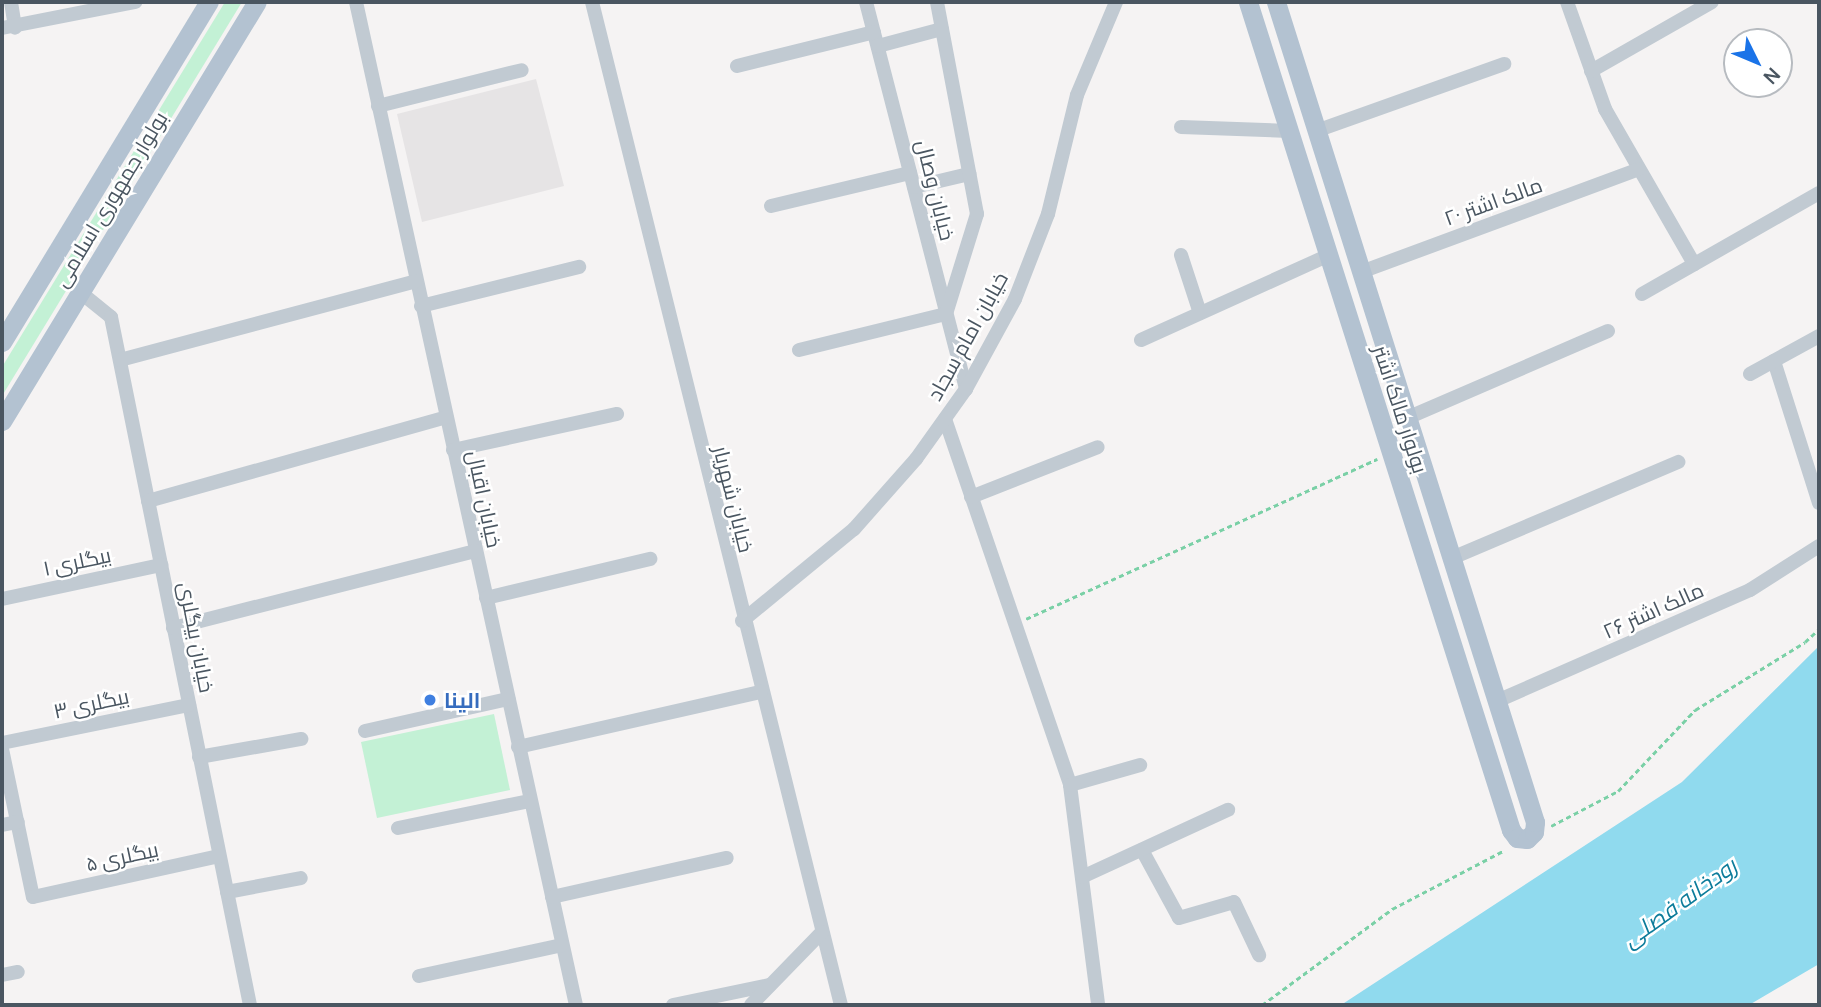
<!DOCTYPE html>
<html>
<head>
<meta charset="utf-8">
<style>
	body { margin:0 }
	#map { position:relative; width:1821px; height:1007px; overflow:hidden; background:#f5f3f3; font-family:Manrope,Cairo,sans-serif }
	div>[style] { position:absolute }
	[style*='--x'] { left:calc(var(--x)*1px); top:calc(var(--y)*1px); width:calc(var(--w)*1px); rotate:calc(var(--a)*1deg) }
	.education>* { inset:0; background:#e6e4e5 }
	.green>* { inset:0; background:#c3f1d5 }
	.water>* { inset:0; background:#90daee }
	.path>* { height:2.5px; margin-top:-1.25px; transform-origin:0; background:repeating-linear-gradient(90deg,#7ad0a6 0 5px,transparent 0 8.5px) }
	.minor>* { height:14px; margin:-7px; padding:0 7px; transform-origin:7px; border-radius:7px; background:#c1cad2 }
	.major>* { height:19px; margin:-9.5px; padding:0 9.5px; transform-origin:9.5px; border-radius:9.5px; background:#b3c2d1 }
	.dots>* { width:19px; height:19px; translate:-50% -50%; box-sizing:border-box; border:4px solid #fff; border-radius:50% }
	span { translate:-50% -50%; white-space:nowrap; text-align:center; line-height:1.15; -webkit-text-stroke:5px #fff; paint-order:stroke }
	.street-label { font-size:21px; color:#4a5661 }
	.shop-label { font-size:21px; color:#366cbe; font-weight:700 }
	.left { translate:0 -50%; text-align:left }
	.water-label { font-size:23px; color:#0c7c9b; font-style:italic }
	.frame { position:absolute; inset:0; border:4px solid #4a5661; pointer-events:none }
	.north { position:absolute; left:1723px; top:28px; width:70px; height:70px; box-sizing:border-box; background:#fff; border:2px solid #b7bbc0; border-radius:50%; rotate:133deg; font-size:19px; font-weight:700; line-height:28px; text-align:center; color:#4a5661 }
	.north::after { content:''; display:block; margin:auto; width:24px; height:32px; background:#1a73e8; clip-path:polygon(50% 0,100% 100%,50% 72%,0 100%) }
</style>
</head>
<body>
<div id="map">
	<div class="education">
		<div style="clip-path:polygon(536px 79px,564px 186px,422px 222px,397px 114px)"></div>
	</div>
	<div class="green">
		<div style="clip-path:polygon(225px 2px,242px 2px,2px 396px,2px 367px)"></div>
		<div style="clip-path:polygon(494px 714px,510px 790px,377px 818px,361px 742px)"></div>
	</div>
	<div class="water">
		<div style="clip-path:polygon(1819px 646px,1819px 964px,1749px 1005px,1341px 1005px,1682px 782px)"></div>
	</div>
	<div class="path">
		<div style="--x:1026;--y:619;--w:386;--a:-24.5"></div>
		<div style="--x:1551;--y:826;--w:76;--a:-27.6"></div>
		<div style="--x:1618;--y:791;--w:112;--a:-46.5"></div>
		<div style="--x:1695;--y:710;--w:129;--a:-31.7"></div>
		<div style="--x:1805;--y:642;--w:19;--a:-43"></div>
		<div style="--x:1262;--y:1005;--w:162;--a:-36.4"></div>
		<div style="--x:1392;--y:909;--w:127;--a:-27.6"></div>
	</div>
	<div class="minor">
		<div style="--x:11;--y:2;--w:26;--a:81"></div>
		<div style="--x:356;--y:2;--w:1027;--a:77.63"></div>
		<div style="--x:592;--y:2;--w:1033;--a:76.06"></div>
		<div style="--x:866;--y:2;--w:400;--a:75.5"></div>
		<div style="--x:1567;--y:2;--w:114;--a:70.4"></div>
		<div style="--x:1605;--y:109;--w:179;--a:60.1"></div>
		<div style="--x:2;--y:28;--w:136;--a:-11.1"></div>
		<div style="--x:878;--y:46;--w:66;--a:-14.9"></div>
		<div style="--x:737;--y:66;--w:141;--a:-13.9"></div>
		<div style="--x:1591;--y:71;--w:139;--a:-29.7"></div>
		<div style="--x:378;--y:106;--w:148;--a:-14"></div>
		<div style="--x:1181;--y:127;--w:108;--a:2.1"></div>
		<div style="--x:1316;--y:131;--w:200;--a:-19.6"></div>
		<div style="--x:914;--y:187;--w:57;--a:-13.3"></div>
		<div style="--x:771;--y:206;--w:143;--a:-13.4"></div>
		<div style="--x:1181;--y:255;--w:61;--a:71.9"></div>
		<div style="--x:1361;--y:272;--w:296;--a:-20.3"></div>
		<div style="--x:80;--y:292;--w:40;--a:39"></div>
		<div style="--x:111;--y:317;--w:702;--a:78.58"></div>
		<div style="--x:1642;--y:294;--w:204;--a:-29.7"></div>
		<div style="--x:421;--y:306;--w:163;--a:-13.9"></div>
		<div style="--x:1141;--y:340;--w:206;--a:-24.3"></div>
		<div style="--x:799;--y:350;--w:151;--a:-13.8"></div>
		<div style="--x:946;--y:314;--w:105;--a:-72.8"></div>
		<div style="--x:977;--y:214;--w:216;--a:-100.7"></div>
		<div style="--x:120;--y:360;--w:306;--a:-14.9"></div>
		<div style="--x:1774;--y:361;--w:149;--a:72.4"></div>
		<div style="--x:1750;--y:374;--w:79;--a:-28.8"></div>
		<div style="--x:1407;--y:418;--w:219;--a:-23.4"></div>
		<div style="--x:945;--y:419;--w:387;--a:71.1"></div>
		<div style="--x:1070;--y:785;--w:222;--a:82.7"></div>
		<div style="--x:453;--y:450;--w:168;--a:-12.4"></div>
		<div style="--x:971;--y:497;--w:136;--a:-21.5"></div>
		<div style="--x:148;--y:501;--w:310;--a:-15.7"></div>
		<div style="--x:1452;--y:558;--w:246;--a:-23"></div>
		<div style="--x:486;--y:598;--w:169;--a:-13.4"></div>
		<div style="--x:2;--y:599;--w:163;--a:-12.1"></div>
		<div style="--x:742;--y:621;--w:145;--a:-39.4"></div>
		<div style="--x:854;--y:529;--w:94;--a:-48.5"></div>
		<div style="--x:916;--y:459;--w:86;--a:-54.5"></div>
		<div style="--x:966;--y:389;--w:102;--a:-61.4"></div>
		<div style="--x:1015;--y:299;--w:91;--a:-68.8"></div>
		<div style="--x:1048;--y:214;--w:122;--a:-76.3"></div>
		<div style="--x:1077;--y:95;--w:101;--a:-67.2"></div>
		<div style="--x:173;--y:628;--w:312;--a:-14.3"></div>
		<div style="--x:1497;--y:701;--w:276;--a:-23.7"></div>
		<div style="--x:1750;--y:590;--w:82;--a:-32.5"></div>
		<div style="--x:365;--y:731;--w:147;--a:-12.6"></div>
		<div style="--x:2;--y:743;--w:191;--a:-11.5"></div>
		<div style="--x:518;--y:747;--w:249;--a:-12.8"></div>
		<div style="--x:2;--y:749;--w:151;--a:78.2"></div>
		<div style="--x:33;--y:897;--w:190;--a:-12.4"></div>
		<div style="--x:199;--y:757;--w:104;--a:-10"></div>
		<div style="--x:1070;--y:785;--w:73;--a:-15.9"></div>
		<div style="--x:2;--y:825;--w:16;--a:-11"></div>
		<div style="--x:398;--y:828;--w:135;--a:-11.6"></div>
		<div style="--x:1142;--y:850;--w:77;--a:61.4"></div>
		<div style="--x:1179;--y:918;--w:57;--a:-16.2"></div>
		<div style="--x:1234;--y:902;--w:59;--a:64.7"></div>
		<div style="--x:1082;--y:877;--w:161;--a:-24.7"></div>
		<div style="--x:227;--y:892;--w:75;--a:-10.7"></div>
		<div style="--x:552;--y:897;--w:179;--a:-12.6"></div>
		<div style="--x:2;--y:975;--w:16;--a:-11"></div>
		<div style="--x:419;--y:976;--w:146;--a:-12.2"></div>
		<div style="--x:673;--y:1005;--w:99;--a:-11.7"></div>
		<div style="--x:751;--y:1005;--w:102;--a:-45.8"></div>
	</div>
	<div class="major">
		<div style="--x:1248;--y:2;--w:869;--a:72.38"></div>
		<div style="--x:1511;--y:830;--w:10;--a:53"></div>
		<div style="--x:1517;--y:838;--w:10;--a:6"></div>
		<div style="--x:1527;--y:839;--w:10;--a:-45"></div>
		<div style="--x:1534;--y:832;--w:10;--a:-84"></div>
		<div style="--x:1535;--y:822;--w:860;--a:-107.53"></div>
		<div style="--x:2;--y:342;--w:398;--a:-58.7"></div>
		<div style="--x:2;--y:421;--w:490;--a:-58.7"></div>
	</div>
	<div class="dots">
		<div style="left:430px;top:700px;background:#3f7fe0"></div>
	</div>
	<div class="street-label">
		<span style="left:936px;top:190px;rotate:76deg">خیابان وصال</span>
		<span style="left:110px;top:199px;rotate:-59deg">بولوار جمهوری اسلامی</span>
		<span style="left:1493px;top:201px;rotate:-20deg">مالک اشتر ۲۰</span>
		<span style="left:967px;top:336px;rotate:-61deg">خیابان امام سجاد</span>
		<span style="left:1401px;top:409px;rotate:72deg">بولوار مالک اشتر</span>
		<span style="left:485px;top:499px;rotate:78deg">خیابان اقبال</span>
		<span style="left:734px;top:499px;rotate:76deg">خیابان شهریار</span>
		<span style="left:77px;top:561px;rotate:-12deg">بیگلری ۱</span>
		<span style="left:1653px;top:610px;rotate:-24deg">مالک اشتر ۲۶</span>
		<span style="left:197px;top:637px;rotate:79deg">خیابان بیگلری</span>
		<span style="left:91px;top:703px;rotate:-12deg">بیگلری ۳</span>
		<span style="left:122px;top:856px;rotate:-12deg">بیگلری ۵</span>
	</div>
	<div class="shop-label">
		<span class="left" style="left:444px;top:700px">الینا</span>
	</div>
	<div class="water-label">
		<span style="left:1679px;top:902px;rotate:-36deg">رودخانه فصلی</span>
	</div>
	<div class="frame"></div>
	<div class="north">N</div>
</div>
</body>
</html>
